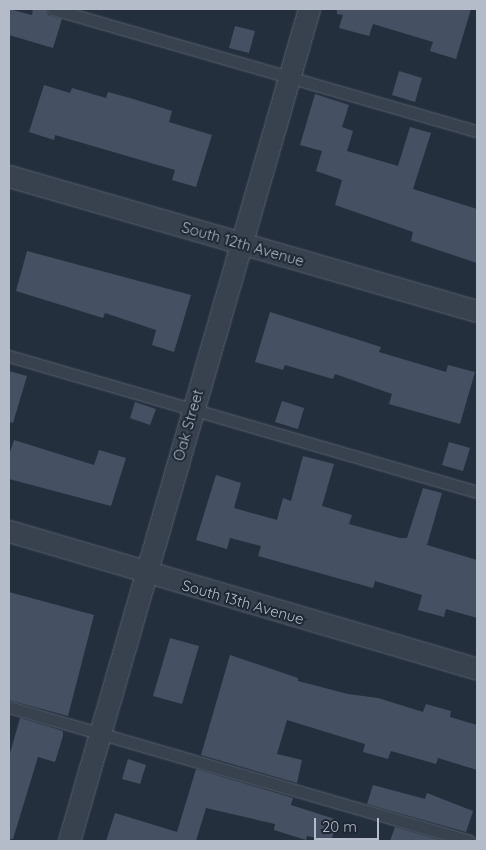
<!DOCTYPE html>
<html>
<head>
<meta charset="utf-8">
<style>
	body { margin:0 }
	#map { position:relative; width:486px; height:850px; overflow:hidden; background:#242f3e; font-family:Quicksand,sans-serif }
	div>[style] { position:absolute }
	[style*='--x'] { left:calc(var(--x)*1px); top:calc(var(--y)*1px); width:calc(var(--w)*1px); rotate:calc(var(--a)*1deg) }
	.building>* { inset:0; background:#455162 }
	.roads { filter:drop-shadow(0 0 1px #565f6c) drop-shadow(0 0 1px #565f6c) }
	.lane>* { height:11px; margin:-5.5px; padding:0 5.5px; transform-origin:5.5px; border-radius:5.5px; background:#38414e }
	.street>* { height:21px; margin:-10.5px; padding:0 10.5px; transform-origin:10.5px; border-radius:10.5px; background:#38414e }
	span { translate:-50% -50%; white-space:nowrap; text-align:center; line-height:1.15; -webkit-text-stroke:4px #1d2633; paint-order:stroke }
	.street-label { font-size:15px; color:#b4bcc9 }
	.frame { position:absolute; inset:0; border:10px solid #b4bcc9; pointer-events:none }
	.scale { position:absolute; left:314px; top:818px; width:65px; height:22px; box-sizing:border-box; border:2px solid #b4bcc9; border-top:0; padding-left:6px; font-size:15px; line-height:18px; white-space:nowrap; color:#b4bcc9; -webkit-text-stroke:4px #1d2633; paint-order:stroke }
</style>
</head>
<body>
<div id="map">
	<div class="building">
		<div style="clip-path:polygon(9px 9px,32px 15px,33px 9px,46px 9px,48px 15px,62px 19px,53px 48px,9px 35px)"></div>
		<div style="clip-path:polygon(337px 9px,471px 9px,456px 59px,430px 51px,433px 42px,373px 24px,369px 36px,339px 28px,343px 15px,337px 14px)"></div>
		<div style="clip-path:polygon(235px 26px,255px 31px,249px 53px,229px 48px)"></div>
		<div style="clip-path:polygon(399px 71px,422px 78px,415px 102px,392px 95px)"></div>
		<div style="clip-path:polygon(44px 85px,70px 93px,72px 88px,106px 98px,108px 92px,130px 98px,172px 111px,169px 122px,212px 135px,196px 187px,172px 180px,175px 170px,55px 135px,54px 140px,29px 132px)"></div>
		<div style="clip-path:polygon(315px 94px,349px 105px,342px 127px,353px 131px,347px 151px,398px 166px,410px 127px,431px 133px,413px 189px,477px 209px,477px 263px,411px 241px,413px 232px,335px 205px,342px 180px,316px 171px,322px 151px,300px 145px)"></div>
		<div style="clip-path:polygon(27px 251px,191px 295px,174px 352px,152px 345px,156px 330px,105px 313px,103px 318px,16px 291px)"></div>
		<div style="clip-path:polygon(270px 312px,381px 347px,379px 352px,446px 372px,448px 365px,475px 372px,460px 424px,389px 404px,392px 394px,335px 374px,333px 379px,285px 365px,283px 370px,255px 362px)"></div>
		<div style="clip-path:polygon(9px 371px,27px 376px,13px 423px,9px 422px)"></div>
		<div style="clip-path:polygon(282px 401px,304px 408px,298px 429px,275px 422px)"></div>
		<div style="clip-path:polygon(135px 402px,156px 409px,150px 425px,130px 418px)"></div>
		<div style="clip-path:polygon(14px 440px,94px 465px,99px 450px,126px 458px,111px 506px,9px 479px,9px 455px)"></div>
		<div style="clip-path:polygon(449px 442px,470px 448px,463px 471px,442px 465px)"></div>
		<div style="clip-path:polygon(303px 456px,334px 464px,322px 506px,352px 515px,349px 524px,400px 538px,407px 538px,423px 488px,442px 493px,427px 545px,477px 560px,477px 618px,446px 609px,444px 617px,418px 610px,422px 595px,375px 581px,373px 588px,258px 556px,261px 546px,230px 538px,227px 549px,196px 540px,216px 475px,241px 483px,234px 508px,277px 520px,283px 498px,291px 501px)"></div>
		<div style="clip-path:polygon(9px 592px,94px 615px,68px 716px,9px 700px)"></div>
		<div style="clip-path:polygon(170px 638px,199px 646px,182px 704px,153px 696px)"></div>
		<div style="clip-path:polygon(230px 655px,298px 678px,298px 681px,348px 694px,378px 698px,423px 712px,426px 704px,451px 711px,450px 717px,477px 725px,477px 770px,438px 758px,436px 764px,391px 751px,388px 759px,363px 752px,365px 744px,287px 720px,277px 754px,302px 760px,297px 783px,201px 755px)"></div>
		<div style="clip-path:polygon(20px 718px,63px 731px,63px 736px,55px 762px,38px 757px,13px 839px,9px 839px,9px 757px)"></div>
		<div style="clip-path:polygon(128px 759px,146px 765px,140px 784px,122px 779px)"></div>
		<div style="clip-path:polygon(196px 769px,293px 798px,291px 805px,338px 820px,331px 841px,307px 836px,306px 840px,274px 830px,275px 824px,206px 808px,196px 841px,106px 841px,115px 813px,177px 832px)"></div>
		<div style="clip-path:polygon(373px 785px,425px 799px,427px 793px,473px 811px,466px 832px,367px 804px)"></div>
		<div style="clip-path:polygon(395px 827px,443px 841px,390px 841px)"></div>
	</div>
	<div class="roads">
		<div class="lane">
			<div style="--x:53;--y:9;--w:441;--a:16.1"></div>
			<div style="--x:9;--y:356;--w:487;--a:16.2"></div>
			<div style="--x:9;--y:707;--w:479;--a:16.2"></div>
		</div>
		<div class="street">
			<div style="--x:9;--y:176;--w:487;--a:16.1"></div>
			<div style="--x:9;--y:531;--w:488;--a:16.4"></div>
			<div style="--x:69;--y:841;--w:866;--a:-73.91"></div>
		</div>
	</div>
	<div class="street-label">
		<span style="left:243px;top:244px;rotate:16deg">South 12th Avenue</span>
		<span style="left:188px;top:425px;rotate:-74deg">Oak Street</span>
		<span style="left:243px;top:602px;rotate:16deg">South 13th Avenue</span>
	</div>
	<div class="frame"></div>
	<div class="scale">20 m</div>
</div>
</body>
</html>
